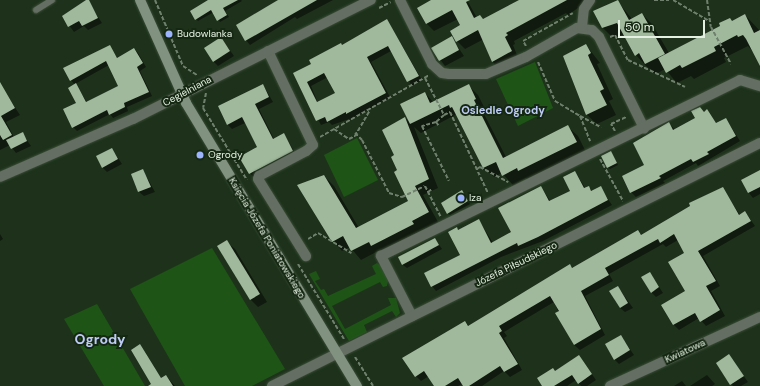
<!DOCTYPE html>
<html>
<head>
<meta charset="utf-8">
<style>
	body { margin:0 }
	#map { position:relative; width:760px; height:386px; overflow:hidden; background:#1e321b; font-family:"DM Sans",sans-serif }
	div>[style] { position:absolute }
	[style*='--x'] { left:calc(var(--x)*1px); top:calc(var(--y)*1px); width:calc(var(--w)*1px); rotate:calc(var(--a)*1deg) }
	.green>* { inset:0; background:#1e5516 }
	.shadow>* { inset:0; background:#0007 }
	.building>* { inset:0; background:#a0b89c }
	.path>* { height:2px; margin-top:-1px; transform-origin:0; background:repeating-linear-gradient(90deg,#6f816d 0 4px,transparent 0 6px) }
	.roads { filter:drop-shadow(0 0 1px #3a4d37) drop-shadow(0 0 1px #3a4d37) }
	.lane>* { height:6px; margin:-3px; padding:0 3px; transform-origin:3px; border-radius:3px; background:#646e62 }
	.street>* { height:10px; margin:-5px; padding:0 5px; transform-origin:5px; border-radius:5px; background:#646e62 }
	.secondary>* { height:10px; margin:-5px; padding:0 5px; transform-origin:5px; border-radius:5px; background:#829280 }
	.dots>* { width:11px; height:11px; translate:-50% -50%; box-sizing:border-box; border:2px solid #152812; border-radius:50% }
	span { translate:-50% -50%; white-space:nowrap; text-align:center; line-height:1.15; -webkit-text-stroke:4px #152812; paint-order:stroke }
	.poi-label { font-size:10px; color:#e4f1e2 }
	.left { translate:0 -50%; text-align:left }
	.street-label { font-size:10px; color:#e4f1e2 }
	.neighbourhood-label { font-size:11px; color:#beccf6; font-weight:700 }
	.district-label { font-size:14px; color:#beccf6; font-weight:700 }
	.scale { position:absolute; left:618px; top:20px; width:87px; height:18px; box-sizing:border-box; border:2px solid #e4f1e2; border-top:0; padding-left:5px; font-size:12px; line-height:14px; white-space:nowrap; color:#e4f1e2; -webkit-text-stroke:3px #152812; paint-order:stroke }
</style>
</head>
<body>
<div id="map">
	<div class="green">
		<div style="clip-path:polygon(535px 62px,553px 108px,518px 126px,496px 79px)"></div>
		<div style="clip-path:polygon(357px 138px,378px 180px,344px 197px,324px 155px)"></div>
		<div style="clip-path:polygon(212px 248px,285px 369px,252px 386px,185px 386px,130px 289px)"></div>
		<div style="clip-path:polygon(377px 263px,382px 267px,388px 281px,387px 286px,383px 287px,380px 282px,332px 306px,345px 329px,391px 305px,388px 298px,396px 298px,400px 313px,396px 317px,392px 311px,364px 325px,367px 332px,349px 341px,309px 274px,316px 271px,320px 279px,315px 281px,321px 290px,324px 289px,328px 296px,376px 274px,372px 266px)"></div>
		<div style="clip-path:polygon(97px 304px,145px 386px,104px 386px,64px 319px)"></div>
	</div>
	<div class="shadow">
		<div style="clip-path:polygon(87px 0,102px 23px,88px 30px,84px 26px,74px 32px,63px 17px)"></div>
		<div style="clip-path:polygon(210px 0,241px 0,242px 1px,225px 11px,229px 17px,220px 22px,214px 12px,198px 21px,196px 19px)"></div>
		<div style="clip-path:polygon(278px 0,333px 0,297px 19px,295px 17px,250px 45px,246px 40px)"></div>
		<div style="clip-path:polygon(435px 0,467px 0,477px 18px,480px 16px,484px 20px,521px 0,583px 0,585px 3px,568px 15px,566px 13px,514px 41px,515px 44px,513px 45px,519px 60px,500px 70px,492px 61px,484px 39px,465px 49px,457px 41px,462px 26px,458px 19px,434px 31px,426px 23px)"></div>
		<div style="clip-path:polygon(618px 2px,632px 19px,642px 14px,652px 24px,669px 53px,745px 15px,760px 31px,760px 60px,748px 46px,724px 58px,726px 62px,694px 79px,691px 76px,677px 83px,665px 69px,656px 74px,646px 66px,636px 55px,625px 34px,613px 38px,603px 28px)"></div>
		<div style="clip-path:polygon(evenodd,387px 20px,422px 80px,412px 86px,391px 51px,371px 62px,390px 97px,352px 118px,332px 125px,329px 122px,321px 125px,294px 74px,313px 64px,341px 44px,343px 46px,387px 20px,328px 77px,337px 93px,318px 103px,311px 86px,328px 77px)"></div>
		<div style="clip-path:polygon(221px 38px,234px 56px,218px 66px,213px 61px)"></div>
		<div style="clip-path:polygon(452px 38px,464px 56px,445px 66px,432px 48px)"></div>
		<div style="clip-path:polygon(586px 45px,600px 63px,597px 64px,613px 99px,609px 101px,616px 115px,597px 124px,587px 115px,564px 56px)"></div>
		<div style="clip-path:polygon(evenodd,110px 47px,118px 59px,134px 49px,138px 53px,146px 67px,140px 71px,152px 96px,127px 107px,128px 111px,113px 118px,110px 114px,77px 131px,73px 127px,77px 103px,75px 85px,71px 80px,110px 47px,109px 65px,120px 86px,87px 102px,75px 84px,109px 65px)"></div>
		<div style="clip-path:polygon(263px 85px,273px 102px,259px 109px,274px 139px,284px 134px,297px 156px,254px 179px,241px 157px,258px 148px,245px 123px,232px 129px,227px 124px)"></div>
		<div style="clip-path:polygon(468px 85px,478px 95px,485px 109px,482px 110px,506px 157px,568px 127px,578px 136px,586px 152px,529px 180px,526px 178px,513px 185px,502px 173px,494px 177px,484px 168px,457px 114px,421px 133px,414px 127px,438px 188px,423px 195px,438px 222px,421px 231px,423px 234px,382px 255px,378px 251px,361px 260px,350px 247px,342px 251px,333px 241px,324px 176px,334px 186px,359px 228px,410px 202px,396px 156px,405px 118px,411px 123px,425px 93px,434px 103px)"></div>
		<div style="clip-path:polygon(6px 94px,20px 115px,6px 122px,14px 137px,22px 133px,31px 146px,16px 153px,10px 145px,0 150px,0 97px)"></div>
		<div style="clip-path:polygon(700px 108px,704px 112px,707px 111px,717px 124px,726px 119px,740px 141px,698px 166px,696px 163px,663px 181px,665px 183px,636px 197px,631px 192px,669px 123px,675px 130px,697px 119px)"></div>
		<div style="clip-path:polygon(112px 149px,122px 164px,107px 172px,102px 167px)"></div>
		<div style="clip-path:polygon(611px 152px,618px 165px,610px 169px,608px 167px)"></div>
		<div style="clip-path:polygon(143px 170px,155px 192px,144px 196px,139px 192px)"></div>
		<div style="clip-path:polygon(760px 171px,760px 194px,753px 198px,749px 193px)"></div>
		<div style="clip-path:polygon(575px 172px,586px 189px,588px 187px,592px 191px,600px 187px,612px 205px,543px 241px,501px 257px,436px 291px,432px 286px,461px 256px,457px 228px,459px 231px,479px 220px,493px 243px,513px 233px,541px 187px,551px 202px,571px 191px)"></div>
		<div style="clip-path:polygon(722px 188px,740px 215px,745px 212px,755px 226px,703px 256px,720px 286px,711px 291px,725px 316px,706px 326px,699px 318px,679px 330px,674px 325px,663px 305px,686px 291px,686px 253px,678px 240px,666px 247px,663px 244px,609px 274px,613px 281px,585px 296px,605px 335px,580px 350px,574px 345px,554px 302px,504px 332px,507px 336px,504px 338px,522px 370px,510px 377px,504px 371px,482px 386px,464px 386px,462px 384px,458px 386px,435px 386px,429px 376px,421px 381px,416px 376px,465px 322px,470px 327px,570px 265px,573px 268px,638px 232px,642px 236px,691px 206px,690px 203px)"></div>
		<div style="clip-path:polygon(462px 192px,470px 204px,450px 215px,447px 213px)"></div>
		<div style="clip-path:polygon(0 234px,3px 239px,0 241px)"></div>
		<div style="clip-path:polygon(435px 239px,442px 249px,407px 268px,403px 265px,399px 257px)"></div>
		<div style="clip-path:polygon(227px 242px,235px 249px,267px 302px,258px 307px,251px 300px,219px 247px)"></div>
		<div style="clip-path:polygon(650px 273px,663px 293px,656px 297px,651px 292px)"></div>
		<div style="clip-path:polygon(618px 287px,633px 308px,625px 312px,620px 308px)"></div>
		<div style="clip-path:polygon(621px 336px,634px 355px,619px 364px,614px 359px)"></div>
		<div style="clip-path:polygon(140px 346px,161px 379px,166px 376px,175px 386px,153px 386px)"></div>
		<div style="clip-path:polygon(579px 356px,596px 380px,587px 386px,581px 386px,576px 380px,567px 386px,543px 386px,555px 372px)"></div>
		<div style="clip-path:polygon(729px 356px,748px 382px,741px 386px,733px 386px,717px 363px)"></div>
		<div style="clip-path:polygon(707px 375px,715px 384px,712px 386px,690px 386px)"></div>
		<div style="clip-path:polygon(682px 381px,686px 386px,674px 386px)"></div>
	</div>
	<div class="building">
		<div style="clip-path:polygon(86px 0,89px 0,98px 18px,82px 26px,79px 21px,68px 27px,62px 16px)"></div>
		<div style="clip-path:polygon(208px 0,238px 0,223px 8px,227px 15px,217px 21px,211px 10px,195px 20px,190px 11px)"></div>
		<div style="clip-path:polygon(278px 0,317px 0,245px 41px,236px 25px)"></div>
		<div style="clip-path:polygon(431px 0,470px 0,466px 2px,474px 18px,480px 15px,483px 19px,519px 0,567px 0,506px 33px,508px 35px,505px 37px,512px 51px,492px 62px,478px 30px,456px 42px,450px 31px,460px 25px,452px 10px,426px 24px,417px 8px)"></div>
		<div style="clip-path:polygon(618px 0,629px 20px,642px 13px,665px 54px,645px 64px,639px 53px,635px 56px,617px 23px,602px 28px,593px 11px)"></div>
		<div style="clip-path:polygon(745px 14px,754px 33px,760px 30px,760px 66px,746px 39px,743px 35px,738px 37px,737px 35px,714px 47px,716px 51px,682px 68px,680px 65px,666px 73px,658px 58px,720px 26px,719px 23px,730px 18px,732px 21px)"></div>
		<div style="clip-path:polygon(evenodd,387px 19px,419px 76px,407px 82px,388px 46px,367px 57px,386px 93px,346px 114px,346px 112px,327px 122px,325px 117px,316px 121px,293px 73px,311px 64px,309px 60px,341px 43px,342px 45px,387px 19px,324px 73px,335px 93px,317px 102px,307px 82px,324px 73px)"></div>
		<div style="clip-path:polygon(452px 36px,459px 50px,439px 61px,431px 48px)"></div>
		<div style="clip-path:polygon(221px 37px,230px 51px,213px 62px,204px 48px)"></div>
		<div style="clip-path:polygon(586px 44px,591px 53px,588px 55px,590px 60px,604px 89px,600px 91px,607px 105px,586px 115px,563px 56px)"></div>
		<div style="clip-path:polygon(110px 45px,117px 58px,134px 48px,143px 63px,137px 67px,149px 92px,124px 103px,125px 107px,109px 115px,107px 110px,72px 128px,63px 109px,76px 103px,68px 88px,76px 83px,86px 102px,118px 86px,106px 61px,70px 81px,63px 68px)"></div>
		<div style="clip-path:polygon(0 82px,15px 108px,1px 116px,12px 135px,3px 140px,0 135px)"></div>
		<div style="clip-path:polygon(263px 84px,269px 97px,255px 104px,273px 139px,284px 133px,293px 151px,249px 174px,239px 157px,257px 147px,242px 117px,227px 125px,218px 106px)"></div>
		<div style="clip-path:polygon(469px 84px,476px 99px,474px 100px,503px 158px,568px 125px,577px 142px,518px 171px,517px 168px,502px 176px,496px 162px,483px 168px,452px 107px,450px 108px,449px 105px,410px 124px,400px 104px,425px 92px,430px 103px)"></div>
		<div style="clip-path:polygon(700px 107px,704px 112px,707px 109px,716px 123px,726px 118px,736px 136px,707px 152px,709px 154px,693px 162px,691px 159px,659px 176px,661px 178px,630px 193px,622px 176px,644px 165px,633px 143px,669px 122px,673px 130px,695px 118px,691px 111px)"></div>
		<div style="clip-path:polygon(405px 117px,429px 179px,415px 186px,429px 212px,412px 221px,414px 224px,371px 246px,369px 242px,351px 251px,343px 236px,332px 242px,297px 185px,324px 175px,356px 228px,408px 201px,394px 172px,397px 170px,391px 157px,394px 155px,382px 130px)"></div>
		<div style="clip-path:polygon(23px 132px,27px 141px,11px 149px,6px 140px)"></div>
		<div style="clip-path:polygon(112px 148px,118px 159px,102px 168px,96px 156px)"></div>
		<div style="clip-path:polygon(611px 151px,617px 163px,607px 168px,601px 156px)"></div>
		<div style="clip-path:polygon(143px 169px,151px 187px,138px 192px,131px 174px)"></div>
		<div style="clip-path:polygon(760px 170px,760px 187px,748px 193px,741px 180px)"></div>
		<div style="clip-path:polygon(575px 171px,584px 188px,589px 186px,591px 191px,601px 186px,608px 200px,538px 237px,518px 246px,517px 243px,431px 287px,424px 273px,460px 255px,448px 232px,457px 227px,458px 230px,479px 219px,491px 243px,511px 232px,498px 208px,541px 186px,549px 201px,570px 191px,563px 177px)"></div>
		<div style="clip-path:polygon(723px 187px,739px 215px,745px 211px,751px 221px,698px 251px,716px 281px,706px 286px,720px 310px,700px 322px,695px 313px,673px 325px,661px 305px,685px 291px,668px 262px,684px 253px,674px 234px,660px 243px,658px 239px,605px 268px,609px 275px,581px 291px,601px 329px,574px 345px,555px 313px,559px 311px,550px 296px,499px 326px,502px 331px,499px 333px,518px 364px,504px 372px,500px 366px,469px 386px,463px 386px,458px 378px,445px 386px,434px 386px,424px 371px,415px 377px,402px 358px,465px 321px,468px 326px,570px 264px,572px 268px,638px 230px,641px 235px,690px 206px,689px 203px)"></div>
		<div style="clip-path:polygon(462px 190px,468px 201px,447px 214px,441px 203px)"></div>
		<div style="clip-path:polygon(435px 238px,439px 245px,402px 265px,398px 257px)"></div>
		<div style="clip-path:polygon(227px 240px,260px 294px,250px 300px,217px 246px)"></div>
		<div style="clip-path:polygon(650px 272px,659px 287px,651px 293px,641px 277px)"></div>
		<div style="clip-path:polygon(618px 286px,628px 303px,620px 308px,609px 291px)"></div>
		<div style="clip-path:polygon(621px 335px,630px 350px,614px 360px,605px 344px)"></div>
		<div style="clip-path:polygon(140px 344px,161px 378px,166px 375px,173px 386px,148px 386px,151px 384px,131px 350px)"></div>
		<div style="clip-path:polygon(729px 354px,744px 376px,730px 385px,716px 363px)"></div>
		<div style="clip-path:polygon(579px 355px,592px 374px,578px 384px,572px 375px,554px 386px,542px 386px,537px 378px,553px 368px,555px 371px)"></div>
	</div>
	<div class="path">
		<div style="--x:155;--y:0;--w:72;--a:67"></div>
		<div style="--x:183;--y:66;--w:17;--a:33"></div>
		<div style="--x:654;--y:0;--w:15;--a:0"></div>
		<div style="--x:673;--y:0;--w:42;--a:30.3"></div>
		<div style="--x:707;--y:0;--w:27;--a:82"></div>
		<div style="--x:711;--y:27;--w:42;--a:61.6"></div>
		<div style="--x:379;--y:8;--w:13;--a:-27"></div>
		<div style="--x:610;--y:37;--w:5;--a:-22"></div>
		<div style="--x:615;--y:35;--w:28;--a:63"></div>
		<div style="--x:628;--y:60;--w:63;--a:25.3"></div>
		<div style="--x:526;--y:46;--w:6;--a:-121"></div>
		<div style="--x:523;--y:41;--w:57;--a:-29.2"></div>
		<div style="--x:538;--y:62;--w:43;--a:66.4"></div>
		<div style="--x:555;--y:101;--w:29;--a:31"></div>
		<div style="--x:580;--y:116;--w:27;--a:68"></div>
		<div style="--x:425;--y:78;--w:42;--a:62.8"></div>
		<div style="--x:444;--y:115;--w:7;--a:-27"></div>
		<div style="--x:450;--y:112;--w:89;--a:64.9"></div>
		<div style="--x:206;--y:93;--w:15;--a:101"></div>
		<div style="--x:203;--y:108;--w:84;--a:58.6"></div>
		<div style="--x:444;--y:115;--w:11;--a:139"></div>
		<div style="--x:436;--y:122;--w:15;--a:164"></div>
		<div style="--x:422;--y:126;--w:61;--a:63.9"></div>
		<div style="--x:580;--y:116;--w:24;--a:28"></div>
		<div style="--x:436;--y:122;--w:5;--a:53"></div>
		<div style="--x:334;--y:129;--w:18;--a:34"></div>
		<div style="--x:349;--y:139;--w:7;--a:-27"></div>
		<div style="--x:355;--y:136;--w:30;--a:-60"></div>
		<div style="--x:615;--y:131;--w:8;--a:-120"></div>
		<div style="--x:611;--y:124;--w:17;--a:-25"></div>
		<div style="--x:355;--y:133;--w:10;--a:45"></div>
		<div style="--x:362;--y:140;--w:59;--a:63"></div>
		<div style="--x:389;--y:193;--w:14;--a:17"></div>
		<div style="--x:402;--y:197;--w:25;--a:-26"></div>
		<div style="--x:425;--y:186;--w:34;--a:63"></div>
		<div style="--x:320;--y:137;--w:125;--a:-29.6"></div>
		<div style="--x:600;--y:159;--w:48;--a:61.3"></div>
		<div style="--x:477;--y:169;--w:4;--a:-34"></div>
		<div style="--x:480;--y:167;--w:32;--a:28"></div>
		<div style="--x:428;--y:192;--w:5;--a:-37"></div>
		<div style="--x:308;--y:239;--w:12;--a:-31"></div>
		<div style="--x:318;--y:233;--w:39;--a:31"></div>
		<div style="--x:298;--y:264;--w:88;--a:58.5"></div>
		<div style="--x:355;--y:357;--w:34;--a:58"></div>
	</div>
	<div class="roads">
		<div class="lane">
			<div style="--x:36;--y:10;--w:19;--a:-32"></div>
		</div>
		<div class="street">
			<div style="--x:400;--y:0;--w:72;--a:63.4"></div>
			<div style="--x:432;--y:64;--w:13;--a:42"></div>
			<div style="--x:442;--y:73;--w:7;--a:8"></div>
			<div style="--x:449;--y:74;--w:37;--a:0"></div>
			<div style="--x:486;--y:74;--w:43;--a:-23"></div>
			<div style="--x:526;--y:57;--w:59;--a:-29.6"></div>
			<div style="--x:577;--y:28;--w:15;--a:8"></div>
			<div style="--x:592;--y:30;--w:10;--a:45"></div>
			<div style="--x:599;--y:37;--w:102;--a:63.7"></div>
			<div style="--x:582;--y:27;--w:18;--a:-84"></div>
			<div style="--x:584;--y:9;--w:11;--a:-56"></div>
			<div style="--x:268;--y:51;--w:104;--a:64.4"></div>
			<div style="--x:313;--y:145;--w:9;--a:139"></div>
			<div style="--x:306;--y:151;--w:53;--a:152"></div>
			<div style="--x:259;--y:176;--w:3;--a:108"></div>
			<div style="--x:258;--y:179;--w:91;--a:58.1"></div>
			<div style="--x:0;--y:177;--w:145;--a:-23.6"></div>
			<div style="--x:133;--y:119;--w:266;--a:-26.6"></div>
			<div style="--x:412;--y:316;--w:68;--a:-117.3"></div>
			<div style="--x:381;--y:256;--w:400;--a:-26.1"></div>
			<div style="--x:740;--y:80;--w:21;--a:17"></div>
			<div style="--x:272;--y:386;--w:545;--a:-26.47"></div>
			<div style="--x:610;--y:386;--w:165;--a:-24.7"></div>
		</div>
		<div class="secondary">
			<div style="--x:140;--y:0;--w:113;--a:65.9"></div>
			<div style="--x:186;--y:103;--w:331;--a:58.9"></div>
		</div>
	</div>
	<div class="dots">
		<div style="left:169px;top:34px;background:#9cb4fd"></div>
		<div style="left:200px;top:155px;background:#9cb4fd"></div>
		<div style="left:461px;top:198px;background:#9cb4fd"></div>
	</div>
	<div class="poi-label">
		<span class="left" style="left:177px;top:34px">Budowlanka</span>
		<span class="left" style="left:208px;top:155px">Ogrody</span>
		<span class="left" style="left:469px;top:198px">Iza</span>
	</div>
	<div class="street-label">
		<span style="left:187px;top:91px;rotate:-28deg">Cegielniana</span>
		<span style="left:267px;top:238px;rotate:59deg">Księcia Józefa Poniatowskiego</span>
		<span style="left:516px;top:264px;rotate:-26deg">Józefa Piłsudskiego</span>
		<span style="left:685px;top:351px;rotate:-25deg">Kwiatowa</span>
	</div>
	<div class="neighbourhood-label">
		<span style="left:503px;top:110px">Osiedle Ogrody</span>
	</div>
	<div class="district-label">
		<span style="left:100px;top:339px">Ogrody</span>
	</div>
	<div class="scale">50 m</div>
</div>
</body>
</html>
